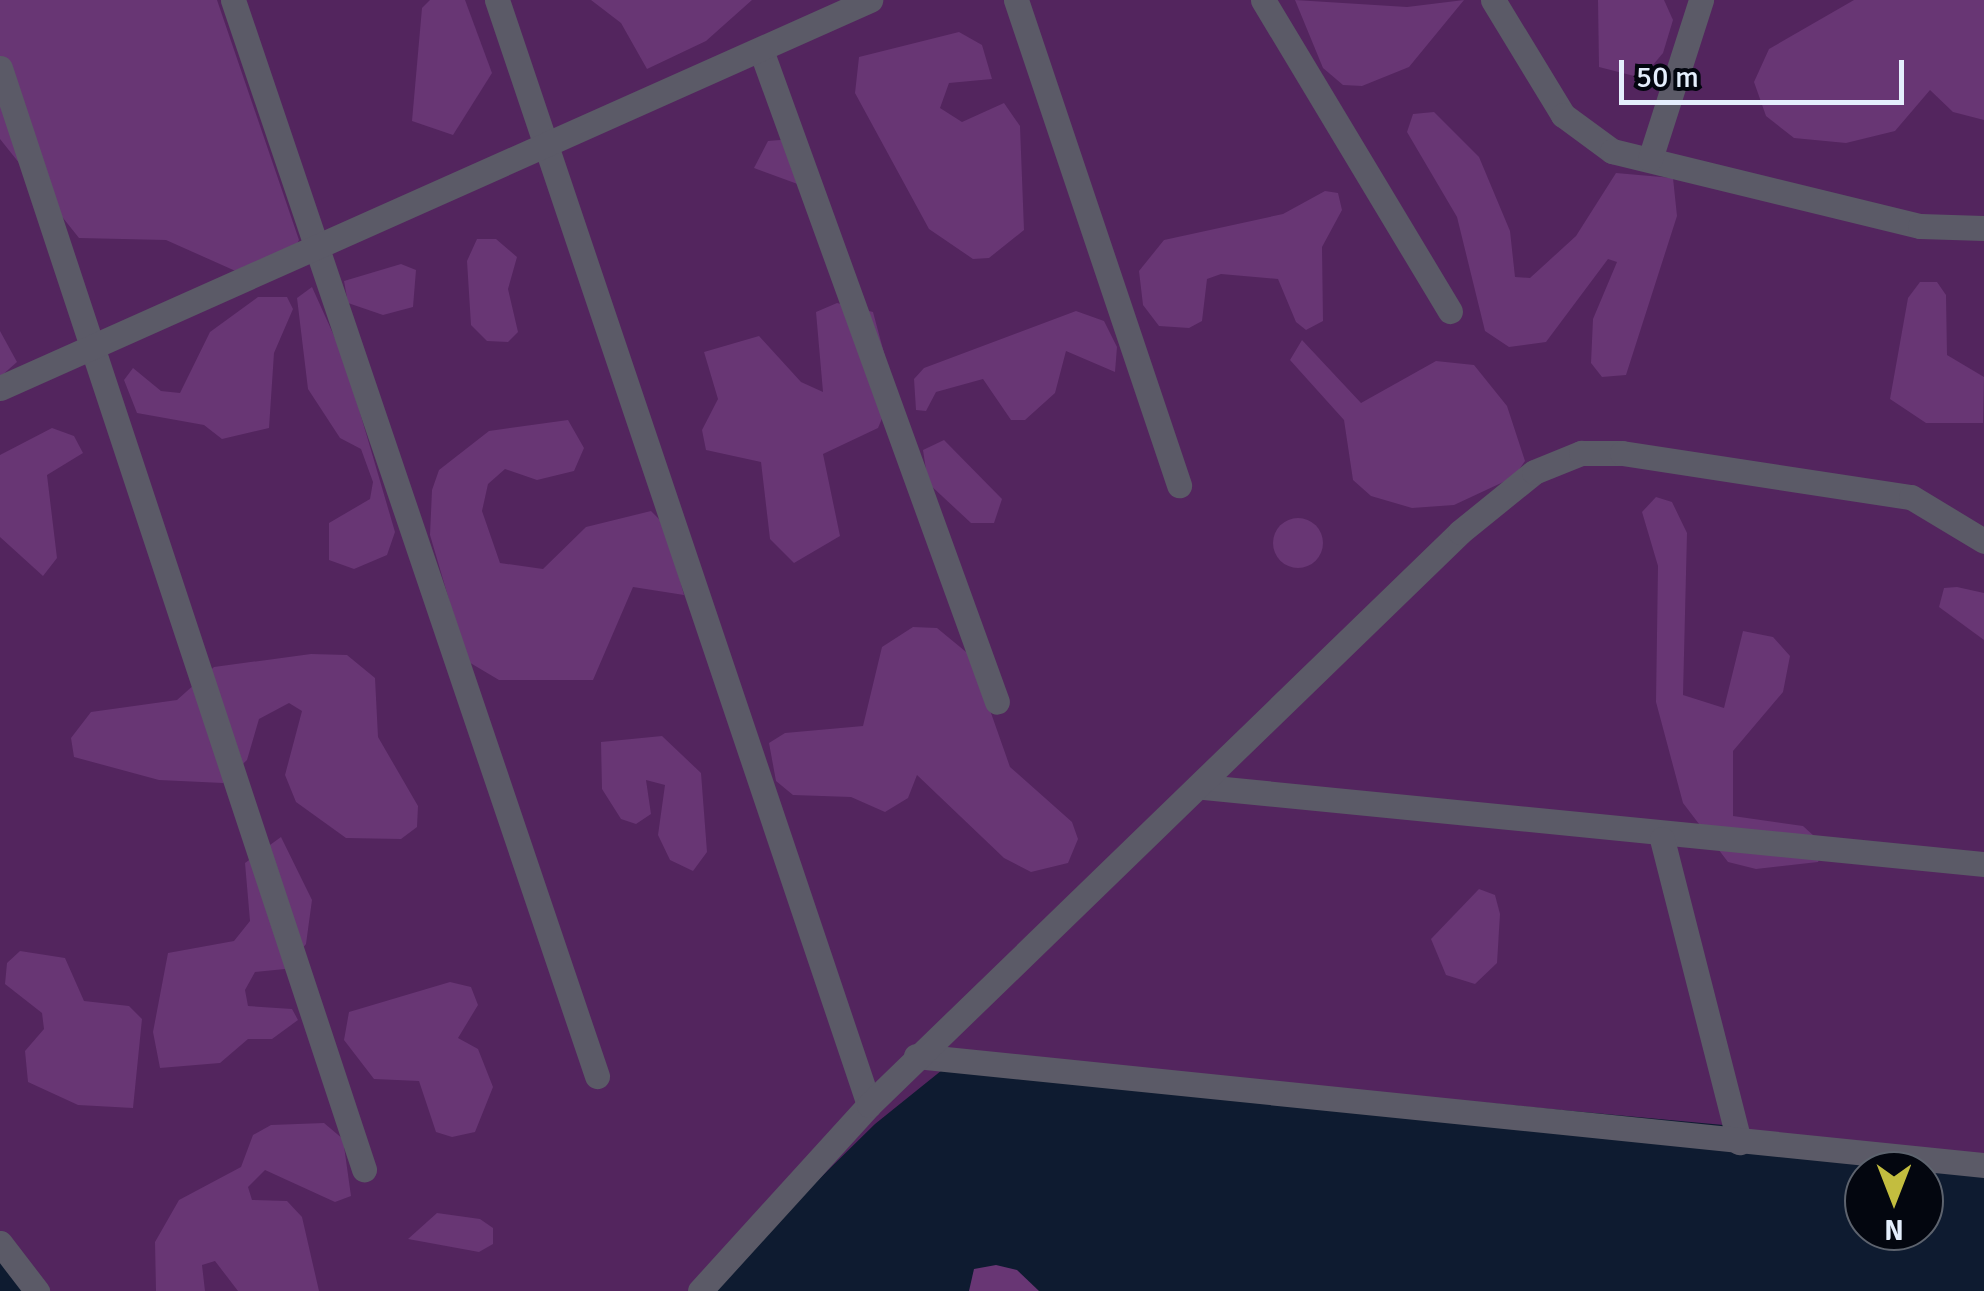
<!DOCTYPE html>
<html>
<head>
<meta charset="utf-8">
<style>
	body { margin:0 }
	#map { position:relative; width:1984px; height:1291px; overflow:hidden; background:#0e1b30; font-family:Signika,sans-serif }
	div>[style] { position:absolute }
	[style*='--x'] { left:calc(var(--x)*1px); top:calc(var(--y)*1px); width:calc(var(--w)*1px); rotate:calc(var(--a)*1deg) }
	.green>* { inset:0; background:#53255e }
	.forest>* { inset:0; background:#683674 }
	.round { border-radius:50% }
	.minor>* { height:25px; margin:-12.5px; padding:0 12.5px; transform-origin:12.5px; border-radius:12.5px; background:#5b5a67 }
	span { translate:-50% -50%; white-space:nowrap; text-align:center; line-height:1.15; -webkit-text-stroke:10px #03060f; paint-order:stroke }
	.north { position:absolute; left:1844px; top:1151px; width:100px; height:100px; box-sizing:border-box; background:#03060f; border:2px solid #5d636e; border-radius:50%; rotate:180deg; font-size:28px; font-weight:700; line-height:40px; text-align:center; color:#e4eefc }
	.north::after { content:''; display:block; margin:auto; width:35px; height:45px; background:#c3bd3f; clip-path:polygon(50% 0,100% 100%,50% 72%,0 100%) }
	.scale { position:absolute; left:1619px; top:60px; width:285px; height:45px; box-sizing:border-box; border:5px solid #e4eefc; border-top:0; padding-left:12px; font-size:30px; line-height:35px; white-space:nowrap; color:#e4eefc; -webkit-text-stroke:8px #03060f; paint-order:stroke }
</style>
</head>
<body>
<div id="map">
	<div class="green">
		<div style="clip-path:polygon(0 0,1984px 0,1984px 1165px,1739px 1142px,1734px 1126px,962px 1054px,875px 1124px,705px 1291px,43px 1291px,0 1237px)"></div>
	</div>
	<div class="forest">
		<div style="clip-path:polygon(0 0,217px 0,299px 240px,289px 259px,240px 273px,166px 240px,79px 238px,0 139px)"></div>
		<div style="clip-path:polygon(430px 0,465px 0,492px 73px,453px 135px,412px 121px,422px 8px)"></div>
		<div style="clip-path:polygon(591px 0,752px 0,706px 41px,647px 69px,621px 23px)"></div>
		<div style="clip-path:polygon(1295px 0,1407px 7px,1464px 0,1409px 67px,1362px 86px,1343px 85px,1323px 68px)"></div>
		<div style="clip-path:polygon(1598px 0,1664px 0,1673px 20px,1663px 53px,1642px 78px,1599px 67px)"></div>
		<div style="clip-path:polygon(1854px 0,1984px 0,1984px 120px,1953px 112px,1930px 90px,1895px 131px,1846px 143px,1794px 138px,1766px 116px,1754px 82px,1769px 49px)"></div>
		<div style="clip-path:polygon(959px 32px,982px 45px,992px 79px,949px 83px,940px 108px,962px 122px,1004px 103px,1020px 126px,1024px 230px,989px 258px,973px 259px,929px 229px,855px 93px,859px 57px)"></div>
		<div style="clip-path:polygon(1434px 112px,1479px 157px,1510px 231px,1515px 277px,1530px 278px,1576px 236px,1616px 173px,1673px 178px,1677px 216px,1626px 375px,1602px 377px,1591px 363px,1593px 319px,1617px 262px,1608px 259px,1546px 342px,1509px 347px,1485px 331px,1457px 217px,1407px 132px,1413px 114px)"></div>
		<div style="clip-path:polygon(803px 138px,818px 173px,803px 186px,754px 168px,768px 141px)"></div>
		<div style="clip-path:polygon(1325px 191px,1338px 193px,1342px 210px,1322px 247px,1323px 321px,1306px 330px,1296px 322px,1278px 279px,1221px 274px,1207px 279px,1202px 321px,1189px 328px,1159px 326px,1143px 305px,1139px 271px,1164px 240px,1283px 214px)"></div>
		<div style="clip-path:polygon(477px 239px,496px 239px,517px 257px,508px 289px,518px 332px,508px 342px,487px 341px,471px 325px,467px 261px)"></div>
		<div style="clip-path:polygon(401px 264px,416px 270px,413px 307px,383px 315px,348px 303px,344px 281px)"></div>
		<div style="clip-path:polygon(1920px 282px,1937px 282px,1946px 295px,1947px 355px,1984px 377px,1983px 423px,1926px 423px,1890px 399px,1908px 298px)"></div>
		<div style="clip-path:polygon(312px 287px,344px 358px,395px 532px,387px 555px,354px 569px,329px 560px,329px 523px,370px 499px,373px 482px,361px 449px,340px 438px,308px 389px,297px 298px)"></div>
		<div style="clip-path:polygon(258px 297px,287px 297px,293px 309px,274px 353px,269px 428px,222px 439px,204px 425px,137px 413px,124px 380px,133px 368px,161px 391px,180px 393px,210px 332px)"></div>
		<div style="clip-path:polygon(837px 303px,873px 312px,894px 390px,878px 428px,823px 454px,840px 536px,794px 563px,770px 539px,761px 462px,706px 450px,702px 430px,718px 399px,704px 352px,759px 336px,801px 382px,823px 392px,816px 312px)"></div>
		<div style="clip-path:polygon(1076px 311px,1104px 321px,1117px 347px,1115px 372px,1066px 351px,1055px 393px,1025px 420px,1011px 420px,983px 379px,936px 392px,926px 411px,916px 410px,914px 379px,924px 368px)"></div>
		<div style="clip-path:polygon(0 331px,17px 362px,0 377px)"></div>
		<div style="clip-path:polygon(1302px 340px,1361px 403px,1436px 361px,1474px 365px,1507px 406px,1525px 461px,1514px 477px,1454px 505px,1412px 508px,1371px 496px,1353px 480px,1344px 420px,1290px 360px)"></div>
		<div style="clip-path:polygon(568px 420px,584px 448px,574px 471px,537px 480px,505px 469px,488px 484px,482px 511px,500px 563px,543px 569px,586px 527px,651px 511px,665px 525px,684px 595px,633px 587px,593px 680px,499px 680px,467px 661px,430px 535px,432px 490px,439px 470px,489px 431px)"></div>
		<div style="clip-path:polygon(52px 428px,74px 436px,83px 453px,47px 475px,57px 558px,43px 576px,0 537px,0 455px)"></div>
		<div style="clip-path:polygon(944px 440px,1002px 499px,994px 523px,971px 523px,928px 483px,923px 450px)"></div>
		<div style="clip-path:polygon(1656px 497px,1672px 502px,1687px 533px,1683px 695px,1724px 708px,1743px 631px,1773px 637px,1790px 656px,1783px 692px,1733px 751px,1733px 816px,1803px 826px,1825px 846px,1818px 862px,1756px 869px,1728px 862px,1683px 803px,1656px 702px,1658px 566px,1642px 512px)"></div>
		<div class="round" style="left:1273px;top:518px;width:50px;height:50px"></div>
		<div style="clip-path:polygon(1957px 587px,1984px 593px,1984px 640px,1939px 607px,1944px 588px)"></div>
		<div style="clip-path:polygon(913px 627px,937px 628px,971px 656px,1010px 767px,1072px 822px,1078px 839px,1068px 863px,1031px 872px,1004px 858px,917px 775px,908px 798px,885px 812px,851px 797px,793px 795px,776px 781px,769px 743px,785px 733px,863px 726px,882px 647px)"></div>
		<div style="clip-path:polygon(311px 654px,347px 655px,375px 678px,378px 737px,418px 806px,417px 827px,401px 839px,346px 838px,296px 802px,285px 775px,302px 711px,289px 703px,259px 719px,247px 760px,223px 783px,159px 780px,74px 757px,71px 738px,91px 712px,177px 700px,214px 667px)"></div>
		<div style="clip-path:polygon(662px 736px,701px 773px,707px 852px,693px 871px,670px 860px,658px 835px,665px 785px,646px 780px,651px 814px,636px 824px,621px 819px,602px 789px,601px 742px)"></div>
		<div style="clip-path:polygon(281px 837px,312px 900px,306px 944px,285px 969px,255px 972px,245px 990px,248px 1006px,292px 1009px,298px 1020px,272px 1039px,248px 1039px,220px 1063px,160px 1068px,153px 1032px,168px 953px,234px 941px,250px 921px,245px 863px)"></div>
		<div style="clip-path:polygon(1479px 889px,1495px 895px,1500px 914px,1497px 963px,1475px 984px,1446px 975px,1431px 939px)"></div>
		<div style="clip-path:polygon(20px 951px,65px 958px,84px 1001px,129px 1006px,142px 1019px,133px 1108px,78px 1105px,28px 1082px,25px 1051px,44px 1029px,42px 1013px,5px 984px,7px 963px)"></div>
		<div style="clip-path:polygon(450px 982px,471px 987px,478px 1005px,458px 1038px,478px 1049px,493px 1087px,475px 1132px,452px 1137px,436px 1132px,419px 1081px,374px 1079px,344px 1040px,349px 1012px)"></div>
		<div style="clip-path:polygon(324px 1123px,343px 1139px,351px 1196px,335px 1202px,265px 1170px,248px 1187px,252px 1200px,287px 1201px,302px 1217px,319px 1291px,238px 1291px,215px 1261px,202px 1265px,205px 1291px,156px 1291px,155px 1242px,179px 1200px,241px 1167px,253px 1135px,271px 1125px)"></div>
		<div style="clip-path:polygon(437px 1213px,480px 1219px,493px 1228px,493px 1244px,479px 1252px,408px 1239px)"></div>
		<div style="clip-path:polygon(996px 1265px,1017px 1270px,1039px 1291px,969px 1291px,974px 1269px)"></div>
	</div>
	<div class="minor">
		<div style="--x:233;--y:0;--w:1136;--a:71.31"></div>
		<div style="--x:497;--y:0;--w:1166;--a:71.39"></div>
		<div style="--x:869;--y:1105;--w:251;--a:132.3"></div>
		<div style="--x:1016;--y:0;--w:512;--a:71.42"></div>
		<div style="--x:1263;--y:0;--w:363;--a:59"></div>
		<div style="--x:1493;--y:0;--w:135;--a:58.7"></div>
		<div style="--x:1563;--y:115;--w:61;--a:36.3"></div>
		<div style="--x:1612;--y:151;--w:317;--a:13.7"></div>
		<div style="--x:1920;--y:226;--w:64;--a:1.8"></div>
		<div style="--x:761;--y:50;--w:693;--a:70.1"></div>
		<div style="--x:0;--y:68;--w:1160;--a:71.71"></div>
		<div style="--x:1650;--y:159;--w:167;--a:-72.2"></div>
		<div style="--x:0;--y:388;--w:953;--a:-24.04"></div>
		<div style="--x:1204;--y:787;--w:784;--a:5.64"></div>
		<div style="--x:1662;--y:839;--w:313;--a:75.7"></div>
		<div style="--x:916;--y:1056;--w:1074;--a:5.83"></div>
		<div style="--x:869;--y:1105;--w:823;--a:-44.11"></div>
		<div style="--x:1460;--y:532;--w:95;--a:-39"></div>
		<div style="--x:1534;--y:472;--w:51;--a:-22"></div>
		<div style="--x:1581;--y:453;--w:41;--a:0"></div>
		<div style="--x:1622;--y:453;--w:292;--a:8.7"></div>
		<div style="--x:1911;--y:497;--w:85;--a:31.1"></div>
		<div style="--x:0;--y:1243;--w:61;--a:52.4"></div>
	</div>
	<div class="north">N</div>
	<div class="scale">50 m</div>
</div>
</body>
</html>
